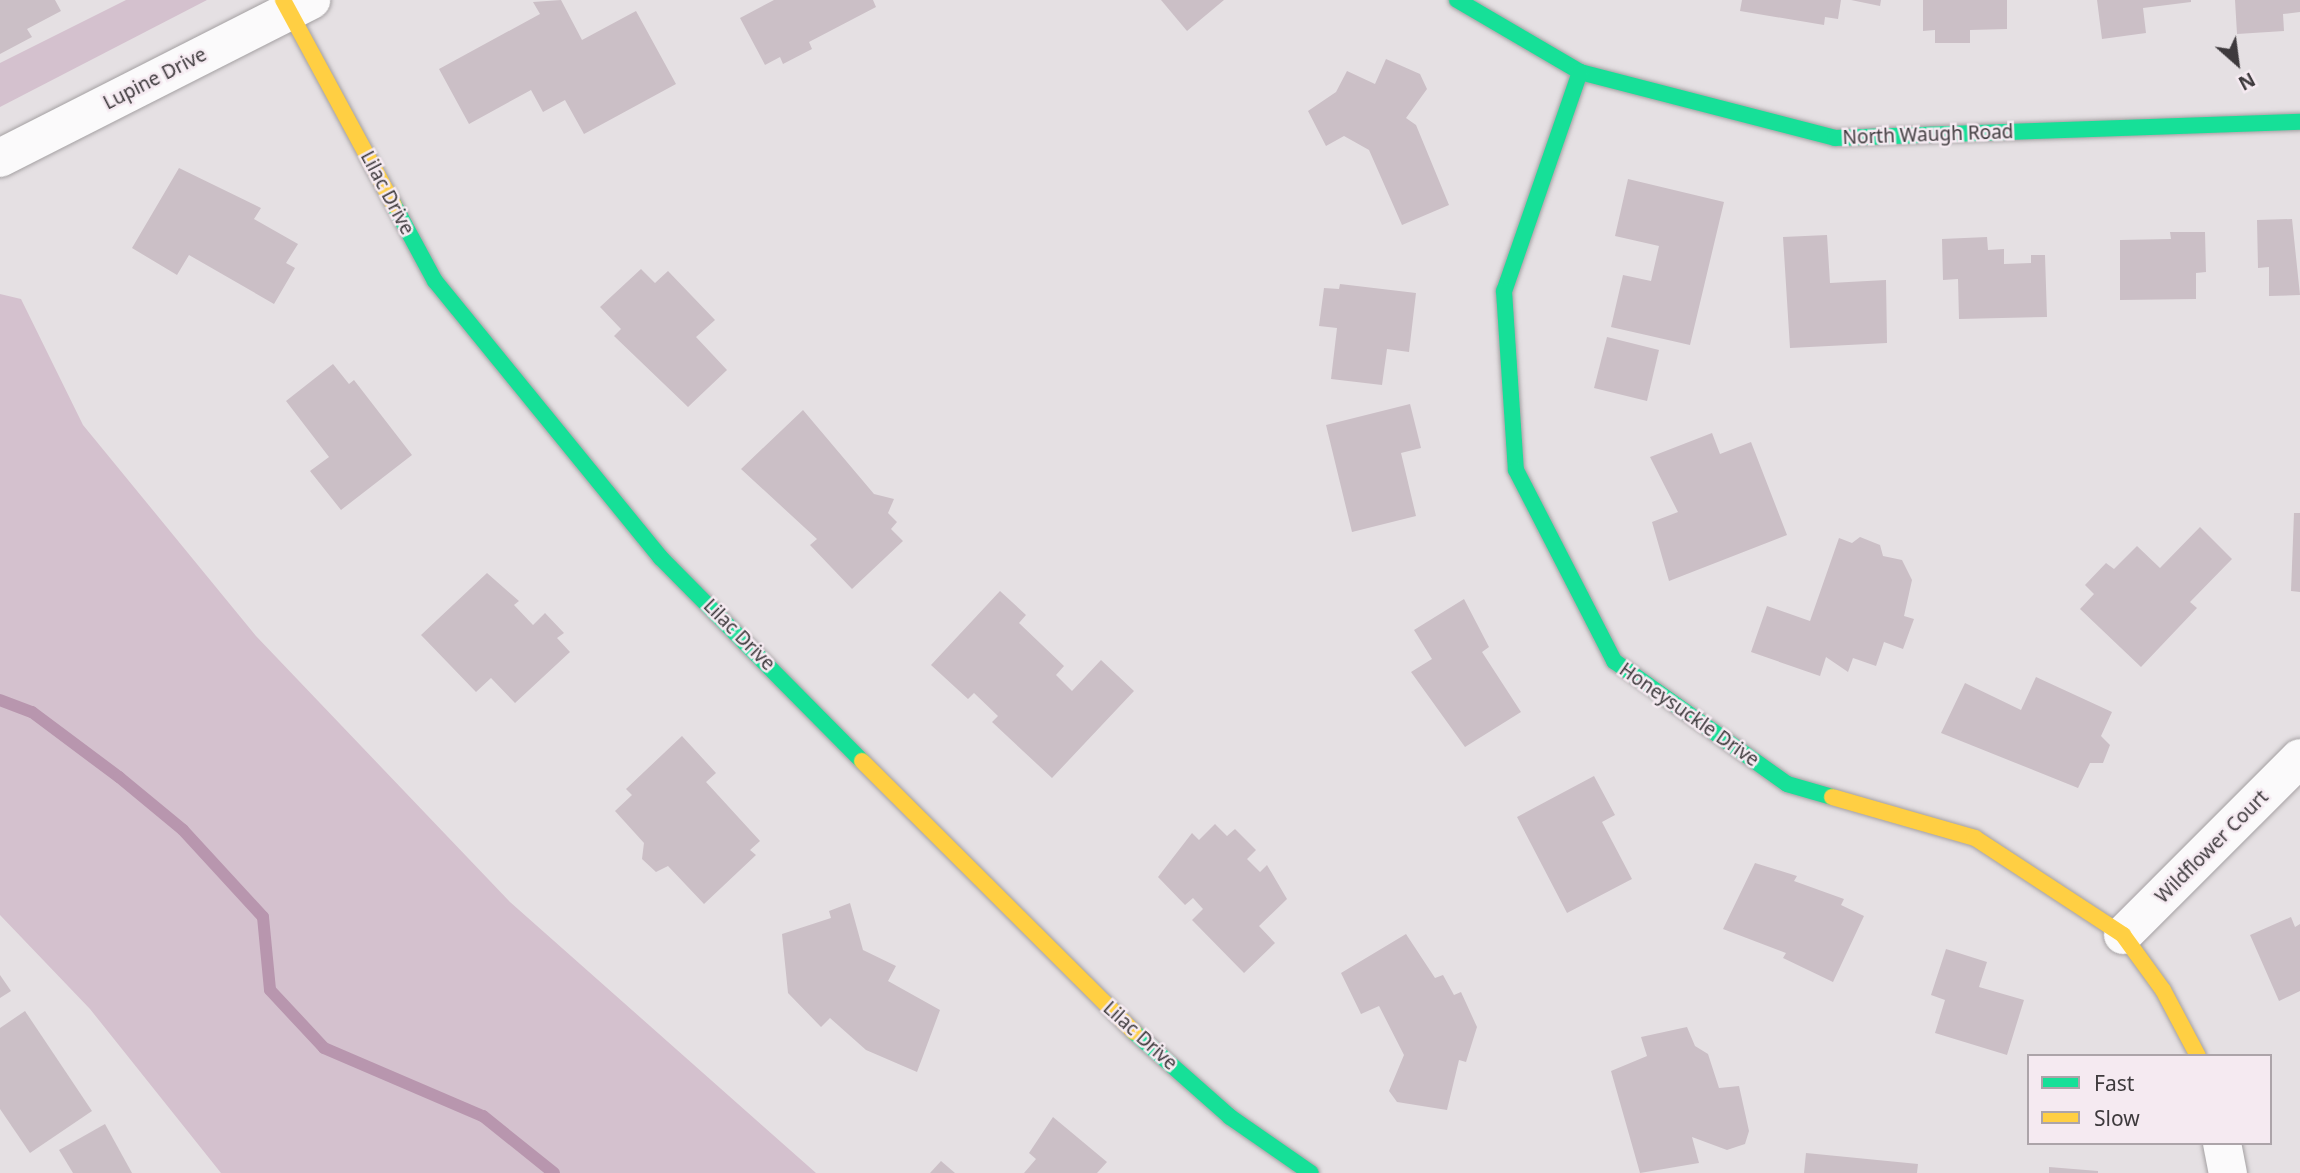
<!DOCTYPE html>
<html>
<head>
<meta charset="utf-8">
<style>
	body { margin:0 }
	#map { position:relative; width:2300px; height:1173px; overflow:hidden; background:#e5e0e3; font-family:"Noto Sans",sans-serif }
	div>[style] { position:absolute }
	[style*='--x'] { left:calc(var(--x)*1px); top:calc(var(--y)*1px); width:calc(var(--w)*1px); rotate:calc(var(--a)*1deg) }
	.green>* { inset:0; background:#d4c1ce }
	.stream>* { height:12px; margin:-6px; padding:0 6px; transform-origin:6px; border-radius:6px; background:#b896ae }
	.building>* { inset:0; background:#cbbfc6 }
	.roads { filter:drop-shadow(0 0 2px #a4a0a2) drop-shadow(0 0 2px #a4a0a2) }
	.street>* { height:38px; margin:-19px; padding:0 19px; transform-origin:19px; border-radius:19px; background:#fbfafb }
	.fast>* { height:16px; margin:-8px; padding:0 8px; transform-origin:8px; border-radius:8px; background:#16e098 }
	.slow>* { height:16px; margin:-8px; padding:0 8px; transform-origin:8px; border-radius:8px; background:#ffcf43 }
	span { translate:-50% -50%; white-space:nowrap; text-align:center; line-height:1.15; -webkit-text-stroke:5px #f5eaf1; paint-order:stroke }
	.street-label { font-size:19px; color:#3e3a3d }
	.legend { position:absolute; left:2027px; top:1054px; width:245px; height:91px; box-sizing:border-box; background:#f5eaf1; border:2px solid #aca4a9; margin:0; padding:9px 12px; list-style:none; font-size:21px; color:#3e3a3d }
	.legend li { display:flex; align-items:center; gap:14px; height:35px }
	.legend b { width:35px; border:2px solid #aca4a9 }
	.north { position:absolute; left:2202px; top:28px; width:70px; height:70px; -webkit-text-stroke:5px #f5eaf1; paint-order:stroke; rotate:152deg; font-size:19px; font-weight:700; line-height:28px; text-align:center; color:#3e3a3d }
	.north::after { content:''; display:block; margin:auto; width:24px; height:32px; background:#3e3a3d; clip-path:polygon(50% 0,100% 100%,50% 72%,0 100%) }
</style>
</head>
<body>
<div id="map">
	<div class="green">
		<div style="clip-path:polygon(126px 0,207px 0,0 107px,0 63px)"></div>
		<div style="clip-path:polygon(0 294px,21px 299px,83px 425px,256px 636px,510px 902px,816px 1173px,221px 1173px,90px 1009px,0 915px)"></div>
	</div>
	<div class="stream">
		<div style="--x:0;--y:700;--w:34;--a:21"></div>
		<div style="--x:32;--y:712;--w:109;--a:36.8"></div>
		<div style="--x:119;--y:777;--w:83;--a:39.6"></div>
		<div style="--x:183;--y:830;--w:118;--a:47.4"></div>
		<div style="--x:263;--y:917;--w:73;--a:84.5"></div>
		<div style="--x:270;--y:990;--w:79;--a:47"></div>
		<div style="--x:324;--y:1048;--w:173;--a:23.2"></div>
		<div style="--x:483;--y:1116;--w:91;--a:38.8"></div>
	</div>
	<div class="building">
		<div style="clip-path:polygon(0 0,55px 0,61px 11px,27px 29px,32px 37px,0 54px)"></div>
		<div style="clip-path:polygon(561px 0,582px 40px,636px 11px,676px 84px,584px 134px,565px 100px,543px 112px,531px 90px,469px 124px,439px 69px,540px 14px,533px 2px)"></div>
		<div style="clip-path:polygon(774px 0,873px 0,876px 7px,809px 42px,812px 49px,783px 64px,780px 57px,765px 65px,740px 18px)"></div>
		<div style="clip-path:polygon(1161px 0,1224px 0,1187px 31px)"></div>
		<div style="clip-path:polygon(1742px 0,1841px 0,1838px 19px,1825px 17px,1824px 25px,1740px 11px)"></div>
		<div style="clip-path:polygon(1851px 0,1881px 0,1880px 6px)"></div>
		<div style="clip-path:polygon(1923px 0,2007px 0,2007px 29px,1970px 30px,1970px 43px,1935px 43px,1935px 30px,1923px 31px)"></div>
		<div style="clip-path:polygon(2097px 0,2191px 0,2191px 2px,2143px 8px,2146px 33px,2102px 39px)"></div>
		<div style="clip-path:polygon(2235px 0,2300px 0,2300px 12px,2283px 14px,2284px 31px,2237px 34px)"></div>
		<div style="clip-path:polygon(1386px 59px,1420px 74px,1427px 89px,1406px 118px,1416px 125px,1449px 205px,1402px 225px,1369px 150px,1344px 136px,1326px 146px,1308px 111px,1336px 92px,1347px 71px,1375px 84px)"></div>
		<div style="clip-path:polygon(179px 168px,261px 208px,254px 219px,298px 244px,286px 263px,295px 268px,274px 304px,189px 255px,177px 275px,132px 248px)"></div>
		<div style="clip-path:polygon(1628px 179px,1724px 202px,1690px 345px,1611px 327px,1623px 275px,1651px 281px,1659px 246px,1615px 236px)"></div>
		<div style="clip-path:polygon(2292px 219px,2300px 295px,2269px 296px,2269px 267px,2258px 268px,2257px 220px)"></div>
		<div style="clip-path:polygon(2170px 232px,2205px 232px,2206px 272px,2196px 273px,2196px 299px,2120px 300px,2120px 240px,2171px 239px)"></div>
		<div style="clip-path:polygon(1827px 235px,1830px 283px,1886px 280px,1887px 343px,1790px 348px,1783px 237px)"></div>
		<div style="clip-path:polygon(1987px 237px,1988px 250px,2004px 249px,2004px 264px,2031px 263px,2031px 255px,2045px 255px,2047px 317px,1959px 319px,1958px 279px,1943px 280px,1942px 239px)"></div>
		<div style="clip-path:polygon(641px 269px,655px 283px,668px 271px,715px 320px,696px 337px,727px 370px,688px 407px,614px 336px,621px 329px,600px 307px)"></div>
		<div style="clip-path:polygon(1340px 284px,1416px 293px,1409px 352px,1387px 349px,1382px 385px,1331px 379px,1337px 328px,1319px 326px,1324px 288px,1339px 289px)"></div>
		<div style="clip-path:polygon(1607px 337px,1659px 350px,1647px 401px,1594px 388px)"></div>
		<div style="clip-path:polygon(333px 364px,349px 384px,354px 380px,412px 455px,341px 510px,310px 471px,329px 457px,286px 401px)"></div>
		<div style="clip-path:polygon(1410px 404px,1421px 448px,1401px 453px,1416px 516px,1352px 532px,1326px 425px)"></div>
		<div style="clip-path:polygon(803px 410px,874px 494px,894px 499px,888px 513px,897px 522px,891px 529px,903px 541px,852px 589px,810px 545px,817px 539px,741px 469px)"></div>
		<div style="clip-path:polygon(1712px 433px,1720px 454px,1751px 442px,1787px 535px,1669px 581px,1652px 522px,1678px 512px,1650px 457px)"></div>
		<div style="clip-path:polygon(2294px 513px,2300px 513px,2300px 592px,2291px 591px)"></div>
		<div style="clip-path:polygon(2200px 527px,2232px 559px,2190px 602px,2197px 608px,2141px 667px,2080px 609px,2094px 594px,2085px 585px,2106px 563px,2114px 569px,2137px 546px,2160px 568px)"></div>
		<div style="clip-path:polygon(1860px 537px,1880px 545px,1883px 556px,1902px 560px,1912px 580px,1904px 616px,1914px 619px,1903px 649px,1884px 642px,1876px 666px,1853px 658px,1848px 672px,1826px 657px,1820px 676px,1751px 652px,1767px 606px,1810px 621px,1839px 538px,1852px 543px)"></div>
		<div style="clip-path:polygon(487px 573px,519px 601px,514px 605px,533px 625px,545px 613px,564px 633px,557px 638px,570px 652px,515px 703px,491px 678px,476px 692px,421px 635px)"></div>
		<div style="clip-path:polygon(1000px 591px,1026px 615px,1019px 623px,1064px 666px,1056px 675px,1072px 691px,1101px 660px,1134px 691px,1052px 778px,992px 722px,998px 716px,974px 693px,968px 699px,931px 665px)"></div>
		<div style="clip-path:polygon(1464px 599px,1489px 647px,1482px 652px,1521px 712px,1465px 747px,1411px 672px,1432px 659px,1414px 630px)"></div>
		<div style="clip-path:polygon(2036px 677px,2112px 712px,2101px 736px,2110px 745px,2103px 763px,2090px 763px,2078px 788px,1941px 733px,1965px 683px,2021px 710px)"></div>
		<div style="clip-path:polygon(682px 736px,716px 773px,706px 782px,760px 841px,750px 850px,756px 855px,704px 904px,668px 866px,656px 872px,642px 859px,644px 843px,615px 811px,632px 795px,626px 789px)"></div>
		<div style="clip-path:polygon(1594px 776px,1615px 815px,1602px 822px,1632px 879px,1567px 913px,1517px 817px)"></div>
		<div style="clip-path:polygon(1215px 824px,1227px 836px,1235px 829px,1256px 850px,1247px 859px,1260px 872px,1267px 865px,1287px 899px,1259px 926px,1275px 943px,1244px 973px,1192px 920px,1203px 909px,1193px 898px,1185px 905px,1158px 877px,1192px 833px,1199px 840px)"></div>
		<div style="clip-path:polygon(1755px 863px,1797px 876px,1794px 881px,1844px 899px,1841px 905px,1864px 916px,1833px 982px,1783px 958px,1786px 953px,1723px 929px)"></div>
		<div style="clip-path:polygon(850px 903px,863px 950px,896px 966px,888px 981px,940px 1010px,917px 1072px,866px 1050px,830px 1018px,821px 1027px,788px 993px,782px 934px,831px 918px,829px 911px)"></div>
		<div style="clip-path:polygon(2291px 917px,2295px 927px,2300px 924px,2300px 991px,2279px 1001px,2250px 935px)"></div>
		<div style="clip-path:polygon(1406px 934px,1435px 978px,1443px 975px,1454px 995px,1461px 992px,1477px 1027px,1466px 1062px,1459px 1060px,1447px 1110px,1397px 1102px,1389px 1091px,1404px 1055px,1379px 1006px,1361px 1014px,1341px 973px)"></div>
		<div style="clip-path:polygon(1946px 949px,1987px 962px,1979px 987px,2024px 1000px,2007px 1055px,1935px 1033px,1945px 1000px,1931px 995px)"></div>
		<div style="clip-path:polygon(0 975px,11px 991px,0 998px)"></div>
		<div style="clip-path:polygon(25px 1011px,92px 1111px,30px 1153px,0 1109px,0 1028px)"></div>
		<div style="clip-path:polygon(1687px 1027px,1695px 1046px,1708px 1054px,1719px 1088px,1739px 1086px,1749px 1131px,1745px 1144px,1727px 1150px,1692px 1137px,1699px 1163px,1640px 1173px,1611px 1071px,1647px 1056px,1641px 1037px)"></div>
		<div style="clip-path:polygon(1053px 1117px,1107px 1162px,1097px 1173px,1024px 1173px,1036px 1159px,1029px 1153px)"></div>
		<div style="clip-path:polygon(105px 1124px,132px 1173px,73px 1173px,59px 1150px)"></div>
		<div style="clip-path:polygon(1806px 1153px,1918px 1164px,1917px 1173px,1804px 1173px)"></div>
		<div style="clip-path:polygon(941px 1161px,955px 1173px,930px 1173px)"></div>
		<div style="clip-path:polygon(2049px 1167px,2098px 1171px,2098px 1173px,2049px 1173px)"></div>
	</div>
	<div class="roads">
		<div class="street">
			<div style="--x:0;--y:158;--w:349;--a:-26.9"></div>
			<div style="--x:2123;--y:935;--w:250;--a:-45"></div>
			<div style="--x:2222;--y:1143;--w:31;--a:79"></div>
		</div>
		<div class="fast">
			<div style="--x:1457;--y:0;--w:143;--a:30.3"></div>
			<div style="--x:1580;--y:72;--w:263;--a:14.5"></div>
			<div style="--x:1835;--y:138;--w:465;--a:-2"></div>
			<div style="--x:1580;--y:72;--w:232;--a:109.1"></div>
			<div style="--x:1504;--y:291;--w:179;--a:86.2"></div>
			<div style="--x:1516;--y:470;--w:215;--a:62.8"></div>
			<div style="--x:1614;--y:661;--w:212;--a:35.4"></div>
			<div style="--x:1787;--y:784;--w:47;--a:16.1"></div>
			<div style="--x:394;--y:205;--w:86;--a:61.7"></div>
			<div style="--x:435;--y:281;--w:357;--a:50.8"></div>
			<div style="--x:661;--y:558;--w:286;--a:45.3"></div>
			<div style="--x:1134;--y:1032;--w:128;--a:41.5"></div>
			<div style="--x:1230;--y:1117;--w:98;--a:34.7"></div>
		</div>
		<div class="slow">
			<div style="--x:283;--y:0;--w:233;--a:61.6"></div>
			<div style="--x:862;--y:761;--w:384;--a:44.9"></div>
			<div style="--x:1832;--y:797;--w:149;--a:16"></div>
			<div style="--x:1975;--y:838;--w:177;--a:33.2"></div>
			<div style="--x:2123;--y:935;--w:68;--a:54"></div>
			<div style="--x:2163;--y:990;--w:75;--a:62.1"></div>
		</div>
	</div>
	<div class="street-label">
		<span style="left:155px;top:79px;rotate:-27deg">Lupine Drive</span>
		<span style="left:1928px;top:135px;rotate:-2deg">North Waugh Road</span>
		<span style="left:387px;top:193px;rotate:62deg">Lilac Drive</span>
		<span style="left:739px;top:635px;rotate:45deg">Lilac Drive</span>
		<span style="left:1689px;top:715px;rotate:35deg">Honeysuckle Drive</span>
		<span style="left:2212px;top:847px;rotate:-45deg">Wildflower Court</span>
		<span style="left:1140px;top:1036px;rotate:42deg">Lilac Drive</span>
	</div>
	<ul class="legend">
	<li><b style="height:9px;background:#16e098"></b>Fast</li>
	<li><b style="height:9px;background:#ffcf43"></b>Slow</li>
	</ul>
	<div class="north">N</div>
</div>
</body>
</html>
